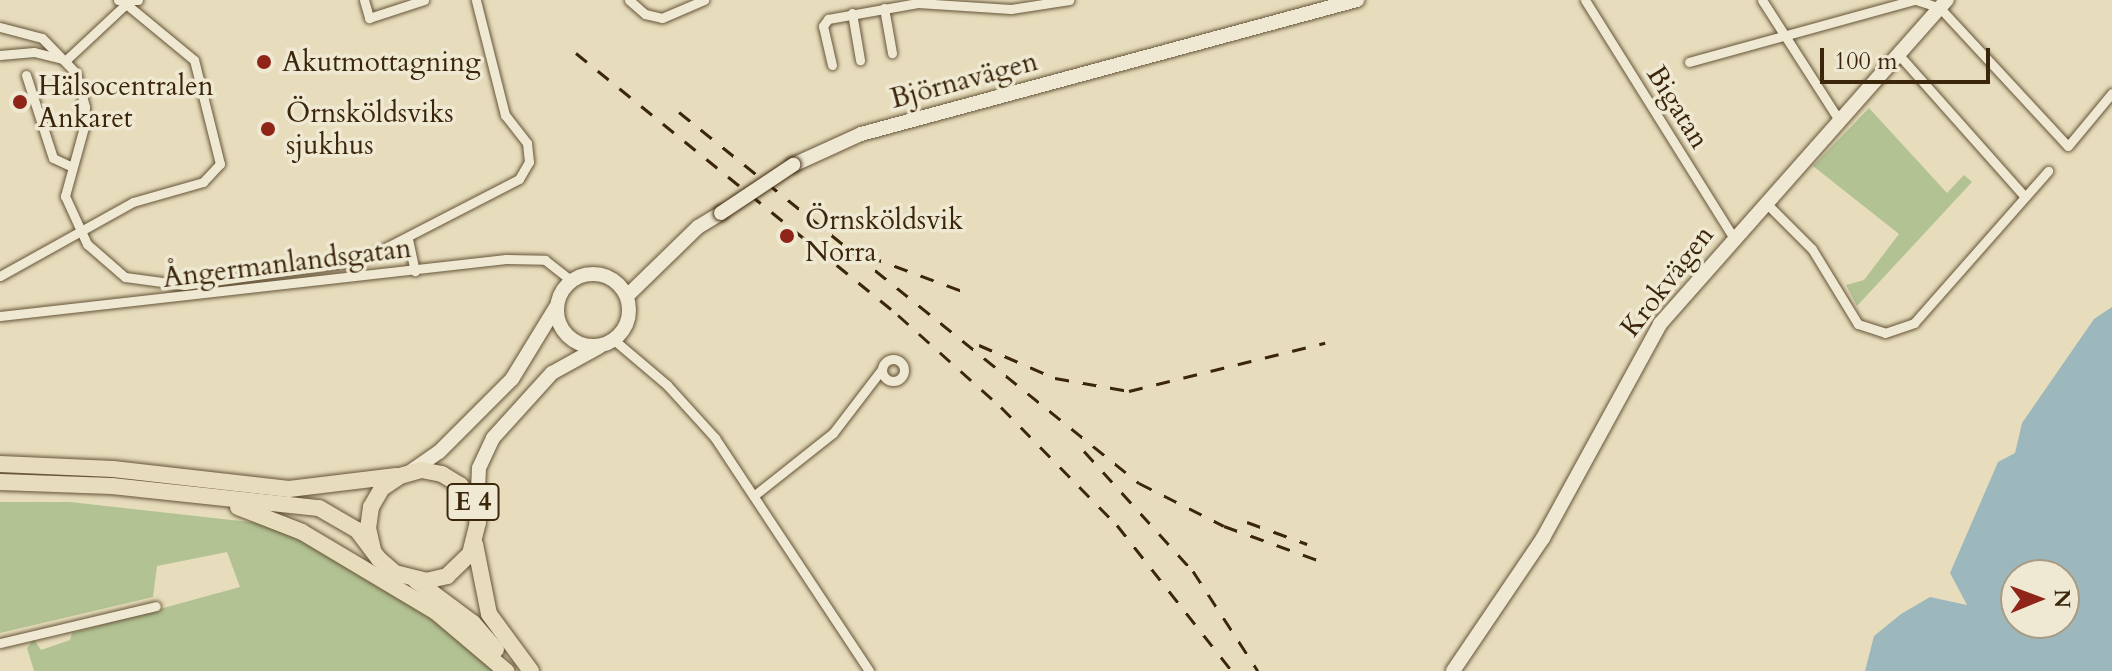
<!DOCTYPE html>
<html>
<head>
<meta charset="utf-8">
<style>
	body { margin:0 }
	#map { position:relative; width:2112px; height:671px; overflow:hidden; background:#e7ddbc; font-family:Cardo,serif }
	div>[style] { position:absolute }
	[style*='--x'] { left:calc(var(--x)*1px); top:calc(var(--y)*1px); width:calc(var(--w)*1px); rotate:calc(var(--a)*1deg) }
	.green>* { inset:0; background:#b2c293 }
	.water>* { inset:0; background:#9db8bd }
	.roads { filter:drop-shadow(0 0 2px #665438) drop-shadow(0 0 2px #665438) }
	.street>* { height:9px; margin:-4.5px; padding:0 4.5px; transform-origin:4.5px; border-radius:4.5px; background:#efe9d3 }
	.street>.ring { margin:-4.5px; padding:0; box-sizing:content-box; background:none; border:9px solid #efe9d3; border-radius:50% }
	.secondary>* { height:14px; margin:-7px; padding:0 7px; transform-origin:7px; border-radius:7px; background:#efe9d3 }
	.secondary>.ring { margin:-7px; padding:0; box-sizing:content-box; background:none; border:14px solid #efe9d3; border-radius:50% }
	.highway>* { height:16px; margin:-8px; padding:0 8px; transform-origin:8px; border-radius:8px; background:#e7ddbc }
	.rail>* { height:3px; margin-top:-1.5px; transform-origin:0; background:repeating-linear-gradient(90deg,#3b260c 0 14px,transparent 0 28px) }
	.bridges { filter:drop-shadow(0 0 2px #3b260c) drop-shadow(0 0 2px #3b260c) }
	.secondary-bridge>* { height:14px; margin:-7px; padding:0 7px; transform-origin:7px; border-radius:7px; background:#efe9d3 }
	.dots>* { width:22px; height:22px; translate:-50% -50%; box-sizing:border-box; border:4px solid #efe9d3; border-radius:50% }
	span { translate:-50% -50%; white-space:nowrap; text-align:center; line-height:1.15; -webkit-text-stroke:7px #efe9d3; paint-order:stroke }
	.shield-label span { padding:2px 6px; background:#efe9d3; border:2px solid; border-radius:6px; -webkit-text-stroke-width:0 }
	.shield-label { font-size:26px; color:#3b260c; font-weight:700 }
	.poi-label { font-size:28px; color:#3b260c }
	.left { translate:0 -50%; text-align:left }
	.street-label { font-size:28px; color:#3b260c }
	.north { position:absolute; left:2000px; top:559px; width:80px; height:80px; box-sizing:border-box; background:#efe9d3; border:2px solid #a79b83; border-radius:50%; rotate:89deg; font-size:22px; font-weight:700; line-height:32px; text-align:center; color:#3b260c }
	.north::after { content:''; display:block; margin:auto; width:28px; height:36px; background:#8f2418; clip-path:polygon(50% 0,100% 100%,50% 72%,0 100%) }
	.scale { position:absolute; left:1820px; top:48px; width:170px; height:36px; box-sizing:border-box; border:4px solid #3b260c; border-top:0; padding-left:10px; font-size:24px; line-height:28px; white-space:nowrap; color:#3b260c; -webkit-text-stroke:6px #efe9d3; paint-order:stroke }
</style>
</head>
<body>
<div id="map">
	<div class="green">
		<div style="clip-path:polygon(1869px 108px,1947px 193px,1964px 175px,1972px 182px,1857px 306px,1846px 285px,1864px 280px,1899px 234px,1813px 166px)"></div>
		<div style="clip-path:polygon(0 502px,70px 502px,267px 524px,336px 547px,436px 613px,493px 671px,34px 671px,27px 648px,34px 639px,41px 650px,70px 640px,72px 633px,240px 587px,227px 552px,157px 566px,153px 597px,0 633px)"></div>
	</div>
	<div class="water">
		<div style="clip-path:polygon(evenodd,2112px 307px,2112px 671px,1865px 671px,1874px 636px,1901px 614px,1930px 597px,1967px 605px,1950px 573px,1998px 462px,2015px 453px,2022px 423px,2094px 319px,2112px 307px,2016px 575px,2064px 575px,2064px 623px,2016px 623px,2016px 575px)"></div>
	</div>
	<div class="roads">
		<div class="street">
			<div style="--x:118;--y:0;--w:20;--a:0"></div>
			<div style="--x:364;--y:0;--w:19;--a:74"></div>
			<div style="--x:369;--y:18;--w:58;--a:-18.1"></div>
			<div style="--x:629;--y:0;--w:21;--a:41"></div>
			<div style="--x:645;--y:14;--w:17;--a:13"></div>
			<div style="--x:662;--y:18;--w:46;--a:-23.2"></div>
			<div style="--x:1585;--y:0;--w:279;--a:58"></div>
			<div style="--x:1762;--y:0;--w:143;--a:57.3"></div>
			<div style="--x:1916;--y:0;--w:25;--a:18"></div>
			<div style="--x:1940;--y:8;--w:188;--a:47.2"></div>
			<div style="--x:2068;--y:146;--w:69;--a:-50.3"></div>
			<div style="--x:884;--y:8;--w:46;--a:79.9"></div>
			<div style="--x:852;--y:13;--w:48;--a:80.3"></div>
			<div style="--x:0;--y:27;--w:43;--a:14.7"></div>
			<div style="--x:42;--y:38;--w:49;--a:45.8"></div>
			<div style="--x:76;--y:73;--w:35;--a:75"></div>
			<div style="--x:85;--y:107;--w:20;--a:93"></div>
			<div style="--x:84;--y:127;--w:72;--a:105.4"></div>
			<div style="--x:65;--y:196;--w:53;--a:65.4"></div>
			<div style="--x:87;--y:244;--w:50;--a:41"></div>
			<div style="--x:125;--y:277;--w:60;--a:7.7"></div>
			<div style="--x:184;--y:285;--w:178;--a:-7.8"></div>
			<div style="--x:360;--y:261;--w:179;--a:-27.3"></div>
			<div style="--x:519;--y:179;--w:20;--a:-60"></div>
			<div style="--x:529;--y:162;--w:19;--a:-96"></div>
			<div style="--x:527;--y:143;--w:36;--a:-128"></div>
			<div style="--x:505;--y:115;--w:119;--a:-104.2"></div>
			<div style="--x:0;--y:55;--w:34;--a:-5"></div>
			<div style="--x:34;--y:52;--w:30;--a:14"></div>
			<div style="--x:1899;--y:55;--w:188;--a:48.4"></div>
			<div style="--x:1689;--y:62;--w:233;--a:-15.4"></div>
			<div style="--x:832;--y:65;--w:40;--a:-103"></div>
			<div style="--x:823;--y:26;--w:9;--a:-54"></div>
			<div style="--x:828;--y:19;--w:91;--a:-10.1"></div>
			<div style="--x:918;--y:3;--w:93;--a:3.7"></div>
			<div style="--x:1011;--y:9;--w:59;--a:-8.8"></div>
			<div style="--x:26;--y:75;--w:87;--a:72"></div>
			<div style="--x:53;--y:158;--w:19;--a:25"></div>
			<div style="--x:1766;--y:203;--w:65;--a:45"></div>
			<div style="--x:1812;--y:249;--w:88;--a:58.5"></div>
			<div style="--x:1858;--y:324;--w:28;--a:18"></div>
			<div style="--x:1885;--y:333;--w:31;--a:-19"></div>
			<div style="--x:1914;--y:323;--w:203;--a:-48.6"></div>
			<div style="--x:408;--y:239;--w:33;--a:78"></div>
			<div style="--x:0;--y:276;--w:152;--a:-29.1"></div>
			<div style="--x:133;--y:202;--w:73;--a:-15.9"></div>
			<div style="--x:203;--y:182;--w:25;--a:-47"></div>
			<div style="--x:220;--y:164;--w:107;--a:-104"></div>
			<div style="--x:194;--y:60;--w:88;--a:-140.5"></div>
			<div style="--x:126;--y:4;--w:82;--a:137"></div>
			<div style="--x:0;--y:316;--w:509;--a:-6.43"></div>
			<div style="--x:506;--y:259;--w:39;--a:1"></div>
			<div style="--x:545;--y:260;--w:34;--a:38"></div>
			<div style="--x:614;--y:340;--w:70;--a:40.3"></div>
			<div style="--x:667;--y:385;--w:72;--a:47.8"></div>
			<div style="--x:715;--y:438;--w:279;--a:56.5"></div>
			<div class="ring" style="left:882px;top:359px;width:13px;height:13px"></div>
			<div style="--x:756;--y:494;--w:98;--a:-38.4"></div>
			<div style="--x:833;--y:433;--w:81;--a:-52.6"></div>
			<div style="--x:0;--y:643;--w:160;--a:-13.3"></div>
		</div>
		<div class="secondary">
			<div style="--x:793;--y:165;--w:75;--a:-24.5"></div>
			<div style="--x:861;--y:134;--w:514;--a:-15.12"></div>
			<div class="ring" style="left:557px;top:274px;width:58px;height:58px"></div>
			<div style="--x:627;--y:296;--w:99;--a:-44.2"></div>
			<div style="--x:698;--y:227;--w:27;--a:-31"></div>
			<div style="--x:410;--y:472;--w:35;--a:-35"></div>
			<div style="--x:439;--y:452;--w:103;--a:-45"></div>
			<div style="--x:512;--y:379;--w:84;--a:-58.6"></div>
			<div style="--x:477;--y:512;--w:44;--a:-87.4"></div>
			<div style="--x:479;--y:468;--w:33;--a:-65"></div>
			<div style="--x:493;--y:438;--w:88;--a:-47.8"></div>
			<div style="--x:552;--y:373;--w:54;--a:-29"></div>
			<div style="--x:1453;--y:671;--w:161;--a:-55.9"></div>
			<div style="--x:1543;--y:538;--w:244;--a:-61.3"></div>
			<div style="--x:1660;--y:324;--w:433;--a:-48.5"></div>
		</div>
		<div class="highway">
			<div style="--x:0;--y:464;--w:113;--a:2.5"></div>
			<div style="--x:113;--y:469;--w:177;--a:6.5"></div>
			<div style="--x:289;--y:489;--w:108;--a:-6.9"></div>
			<div style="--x:0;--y:482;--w:112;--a:2"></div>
			<div style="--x:112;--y:486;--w:208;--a:6.1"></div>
			<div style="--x:319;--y:508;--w:44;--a:30.1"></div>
			<div style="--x:357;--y:530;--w:36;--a:53"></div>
			<div style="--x:379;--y:559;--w:21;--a:41"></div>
			<div style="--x:395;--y:573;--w:32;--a:14"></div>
			<div style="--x:426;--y:581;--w:22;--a:-13"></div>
			<div style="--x:447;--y:576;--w:32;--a:-44"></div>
			<div style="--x:470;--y:554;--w:32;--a:-76"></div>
			<div style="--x:478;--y:523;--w:22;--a:-103"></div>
			<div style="--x:473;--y:502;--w:21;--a:-127"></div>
			<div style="--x:460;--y:485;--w:21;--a:-149"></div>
			<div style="--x:442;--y:474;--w:21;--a:-169"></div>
			<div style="--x:421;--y:470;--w:22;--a:164"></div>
			<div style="--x:400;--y:476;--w:22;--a:146"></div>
			<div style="--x:382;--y:488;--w:22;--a:120"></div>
			<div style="--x:371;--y:507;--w:21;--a:98"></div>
			<div style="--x:368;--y:528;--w:22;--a:77"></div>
			<div style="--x:238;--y:507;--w:69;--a:21.3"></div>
			<div style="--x:302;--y:532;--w:156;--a:30.8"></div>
			<div style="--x:436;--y:612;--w:92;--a:40.1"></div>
			<div style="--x:475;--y:544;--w:71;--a:78.7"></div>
			<div style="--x:489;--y:614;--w:71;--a:53.6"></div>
			<div style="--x:415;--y:580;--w:72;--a:36.6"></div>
			<div style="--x:473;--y:623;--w:35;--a:49"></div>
		</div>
	</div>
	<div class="rail">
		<div style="--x:576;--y:53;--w:415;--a:39.1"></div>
		<div style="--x:898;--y:315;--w:138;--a:41.8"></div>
		<div style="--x:1001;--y:407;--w:165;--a:45.5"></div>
		<div style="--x:1117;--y:525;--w:186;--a:51.8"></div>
		<div style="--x:679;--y:112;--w:591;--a:38.89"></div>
		<div style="--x:1139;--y:483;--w:95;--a:26.8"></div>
		<div style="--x:1224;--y:526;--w:105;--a:20"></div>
		<div style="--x:868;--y:256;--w:103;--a:20.4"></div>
		<div style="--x:979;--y:345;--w:83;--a:23.5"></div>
		<div style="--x:1055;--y:378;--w:75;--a:10"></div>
		<div style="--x:1129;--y:391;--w:202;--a:-13.8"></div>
		<div style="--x:1084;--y:451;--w:162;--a:47.8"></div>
		<div style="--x:1193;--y:571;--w:119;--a:57"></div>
		<div style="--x:1247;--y:522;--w:64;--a:20.1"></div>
	</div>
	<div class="bridges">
		<div class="secondary-bridge">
			<div style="--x:721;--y:213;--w:87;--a:-33.7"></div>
		</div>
	</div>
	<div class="dots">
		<div style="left:264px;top:62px;background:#8f2418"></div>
		<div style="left:20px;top:102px;background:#8f2418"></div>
		<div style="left:268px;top:129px;background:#8f2418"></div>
		<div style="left:787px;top:236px;background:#8f2418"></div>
	</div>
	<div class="shield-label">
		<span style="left:473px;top:502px">E 4</span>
	</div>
	<div class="poi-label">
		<span class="left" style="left:282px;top:62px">Akutmottagning</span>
		<span class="left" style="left:38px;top:102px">Hälsocentralen<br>Ankaret</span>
		<span class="left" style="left:286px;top:129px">Örnsköldsviks<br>sjukhus</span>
		<span class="left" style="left:805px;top:236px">Örnsköldsvik<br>Norra</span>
	</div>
	<div class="street-label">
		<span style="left:964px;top:80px;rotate:-15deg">Björnavägen</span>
		<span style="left:1678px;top:107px;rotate:58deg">Bigatan</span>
		<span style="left:287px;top:263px;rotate:-7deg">Ångermanlandsgatan</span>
		<span style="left:1667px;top:281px;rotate:-52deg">Krokvägen</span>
	</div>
	<div class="north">N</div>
	<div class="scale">100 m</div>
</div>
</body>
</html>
